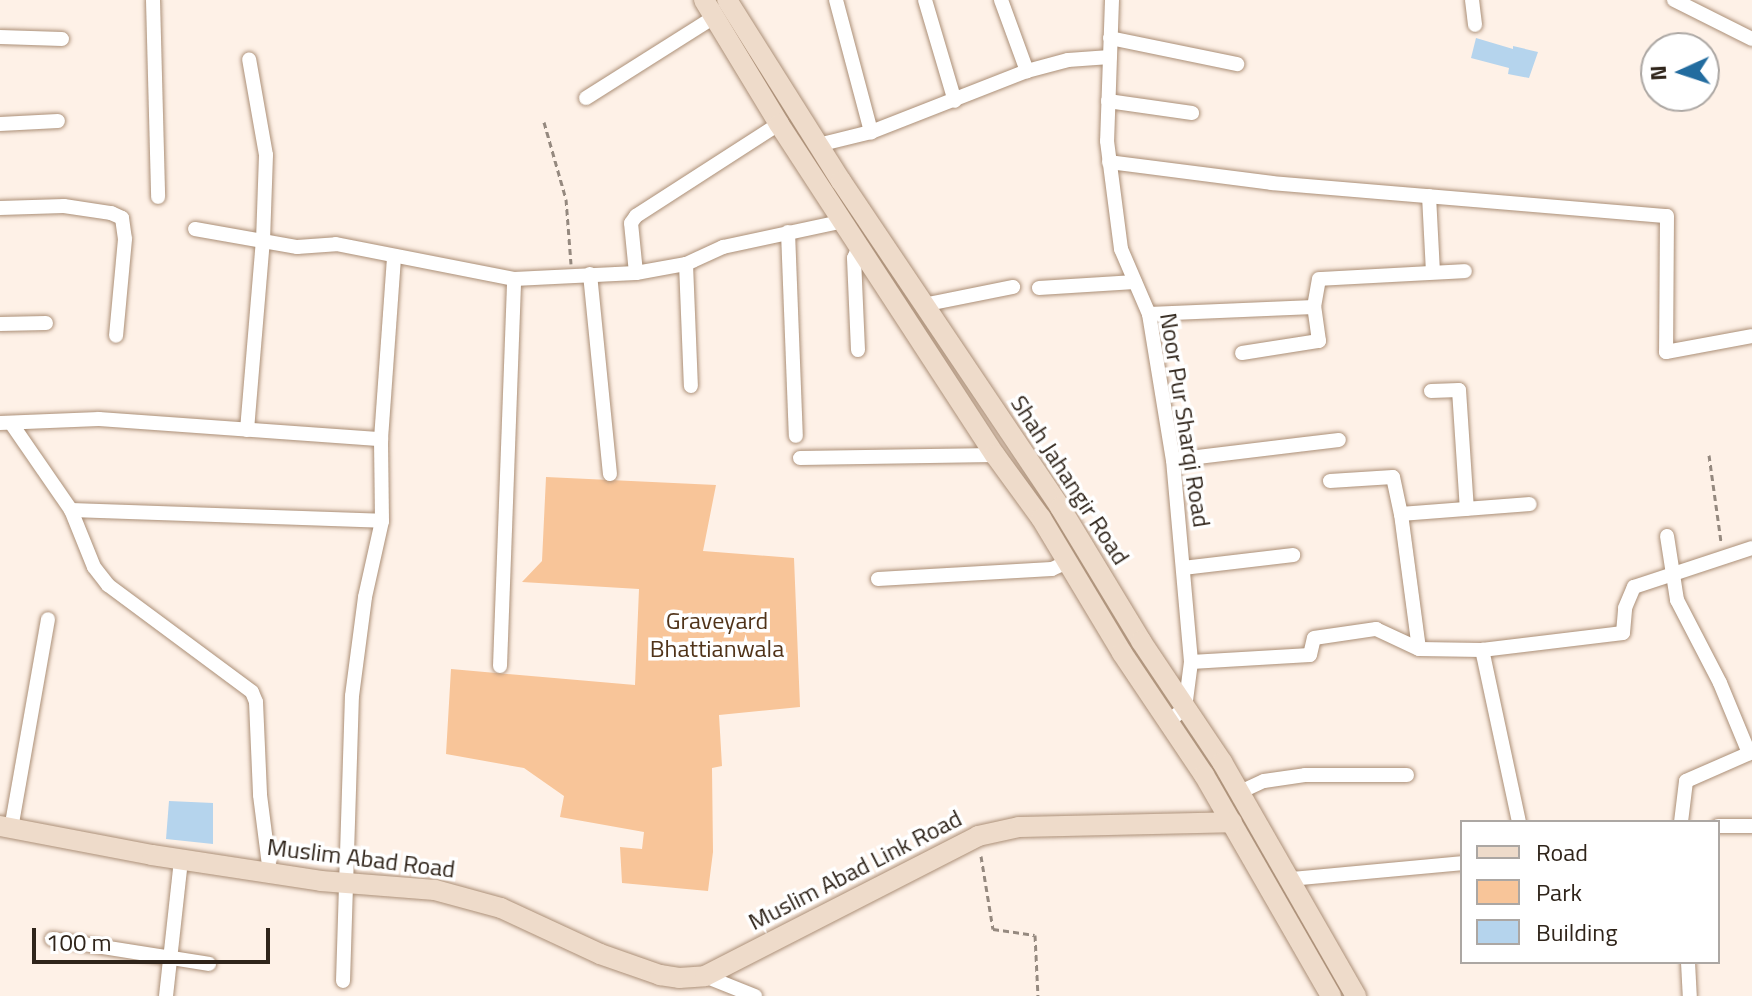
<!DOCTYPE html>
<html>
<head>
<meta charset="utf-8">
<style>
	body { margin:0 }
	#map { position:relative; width:1752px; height:996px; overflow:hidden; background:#fef1e7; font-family:"Titillium Web",sans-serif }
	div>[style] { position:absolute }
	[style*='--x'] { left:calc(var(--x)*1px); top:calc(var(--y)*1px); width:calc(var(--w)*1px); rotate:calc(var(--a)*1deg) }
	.green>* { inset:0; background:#f8c599 }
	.building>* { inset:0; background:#b5d4ed }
	.path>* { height:3px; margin-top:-1.5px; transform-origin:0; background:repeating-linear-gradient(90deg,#95897f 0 6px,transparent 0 10px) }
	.roads { filter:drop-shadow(0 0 2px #ab8f77) drop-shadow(0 0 2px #ab8f77) }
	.street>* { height:14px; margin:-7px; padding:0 7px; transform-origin:7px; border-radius:7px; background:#fff }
	.secondary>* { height:20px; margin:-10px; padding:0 10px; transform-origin:10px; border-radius:10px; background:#eedbca }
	span { translate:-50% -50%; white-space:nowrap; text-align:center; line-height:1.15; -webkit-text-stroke:7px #fff; paint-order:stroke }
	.street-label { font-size:24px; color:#2f241a }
	.park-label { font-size:24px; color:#503319 }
	.legend { position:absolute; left:1460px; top:820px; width:260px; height:144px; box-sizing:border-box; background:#fff; border:2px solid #aca7a3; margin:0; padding:10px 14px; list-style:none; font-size:24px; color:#2f241a }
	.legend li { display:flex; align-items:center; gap:16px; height:40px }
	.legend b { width:40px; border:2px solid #aca7a3 }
	.north { position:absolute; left:1640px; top:32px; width:80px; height:80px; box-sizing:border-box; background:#fff; border:2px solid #aca7a3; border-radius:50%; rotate:267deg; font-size:22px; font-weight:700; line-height:32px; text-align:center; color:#2f241a }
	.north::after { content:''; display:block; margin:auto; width:28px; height:36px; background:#226c9f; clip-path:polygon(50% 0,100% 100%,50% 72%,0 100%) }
	.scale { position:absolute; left:32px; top:928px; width:238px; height:36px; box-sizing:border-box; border:4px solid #2f241a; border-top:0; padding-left:10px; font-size:24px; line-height:28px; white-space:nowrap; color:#2f241a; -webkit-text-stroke:6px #fff; paint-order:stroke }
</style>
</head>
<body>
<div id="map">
	<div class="green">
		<div style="clip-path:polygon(546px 477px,716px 485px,703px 551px,794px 558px,800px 707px,719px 715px,722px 766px,712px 768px,713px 852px,708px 891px,622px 883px,620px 847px,642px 849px,644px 832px,560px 817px,564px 796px,524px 768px,446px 754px,451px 669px,635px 685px,639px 589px,522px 582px,542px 561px)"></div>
	</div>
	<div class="building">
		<div style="clip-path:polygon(1476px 38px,1513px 49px,1513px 46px,1538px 52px,1529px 78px,1508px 74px,1509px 68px,1471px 58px)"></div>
		<div style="clip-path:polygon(169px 801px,213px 803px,213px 844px,166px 839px)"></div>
	</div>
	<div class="path">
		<div style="--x:544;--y:122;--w:80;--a:74.1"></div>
		<div style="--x:566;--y:199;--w:65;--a:85.6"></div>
		<div style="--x:1709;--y:455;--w:88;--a:82.1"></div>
		<div style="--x:981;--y:856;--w:74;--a:80.7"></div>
		<div style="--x:993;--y:929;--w:42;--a:8.1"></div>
		<div style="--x:1035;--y:935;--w:61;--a:87.2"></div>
	</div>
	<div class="roads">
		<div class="street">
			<div style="--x:153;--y:0;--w:197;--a:88.5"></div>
			<div style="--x:836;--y:0;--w:137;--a:75.1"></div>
			<div style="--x:925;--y:0;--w:105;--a:73.5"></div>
			<div style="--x:1001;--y:0;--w:76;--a:69.9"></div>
			<div style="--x:1112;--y:0;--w:141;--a:92"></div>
			<div style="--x:1107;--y:141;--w:109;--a:82.6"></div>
			<div style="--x:1121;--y:249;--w:71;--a:66.7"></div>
			<div style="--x:1149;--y:314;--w:148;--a:80.7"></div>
			<div style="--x:1173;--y:460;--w:203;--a:84.9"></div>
			<div style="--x:1191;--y:662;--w:46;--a:97.4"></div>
			<div style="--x:1185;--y:708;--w:22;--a:141"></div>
			<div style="--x:1472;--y:0;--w:25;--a:83"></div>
			<div style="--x:1674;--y:0;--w:87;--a:26.6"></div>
			<div style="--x:0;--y:37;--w:62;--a:1.8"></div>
			<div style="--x:1110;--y:38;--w:130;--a:11.6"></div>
			<div style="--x:586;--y:98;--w:151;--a:-32.3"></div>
			<div style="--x:1108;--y:101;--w:85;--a:8.1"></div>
			<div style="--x:0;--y:124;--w:58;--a:-3"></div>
			<div style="--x:818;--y:145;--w:55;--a:-13.8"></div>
			<div style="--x:871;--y:132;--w:168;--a:-21.4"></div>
			<div style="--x:1027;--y:71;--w:42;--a:-15"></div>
			<div style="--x:1068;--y:60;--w:42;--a:-4.1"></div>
			<div style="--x:1109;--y:162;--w:164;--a:7.3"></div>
			<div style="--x:1272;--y:183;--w:396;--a:4.8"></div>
			<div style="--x:1667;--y:216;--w:136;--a:90.4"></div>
			<div style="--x:1666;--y:352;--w:87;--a:-10.5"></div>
			<div style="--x:1429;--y:196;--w:76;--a:87"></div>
			<div style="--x:0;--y:208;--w:64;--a:-1.8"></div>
			<div style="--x:64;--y:206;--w:48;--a:8.5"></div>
			<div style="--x:111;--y:213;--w:12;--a:24"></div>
			<div style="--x:122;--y:218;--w:21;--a:82"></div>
			<div style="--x:125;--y:239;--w:97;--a:95.3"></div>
			<div style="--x:195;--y:229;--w:104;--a:10"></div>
			<div style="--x:297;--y:247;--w:39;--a:-4"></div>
			<div style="--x:336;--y:244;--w:181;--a:11.1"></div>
			<div style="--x:514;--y:279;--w:122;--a:-2.8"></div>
			<div style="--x:636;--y:273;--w:51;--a:-10.2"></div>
			<div style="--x:686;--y:264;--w:41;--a:-24.7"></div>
			<div style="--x:723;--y:247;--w:124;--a:-12.1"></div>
			<div style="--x:788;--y:232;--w:204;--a:87.8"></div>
			<div style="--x:686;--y:264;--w:122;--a:87.7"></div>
			<div style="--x:636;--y:273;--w:50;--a:-95.7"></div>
			<div style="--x:631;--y:223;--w:9;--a:-54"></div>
			<div style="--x:636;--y:216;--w:170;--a:-32.8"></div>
			<div style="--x:590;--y:274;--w:201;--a:84.3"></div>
			<div style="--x:1039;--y:288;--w:96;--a:-3.6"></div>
			<div style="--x:923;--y:305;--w:92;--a:-11.3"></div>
			<div style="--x:1149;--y:314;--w:165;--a:-2.4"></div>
			<div style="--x:0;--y:324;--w:46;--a:-1.2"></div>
			<div style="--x:858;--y:350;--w:92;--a:-92.5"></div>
			<div style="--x:854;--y:258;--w:12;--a:-66"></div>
			<div style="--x:1242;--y:353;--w:78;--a:-8.9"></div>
			<div style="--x:1319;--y:341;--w:34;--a:-98"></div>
			<div style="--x:1314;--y:307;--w:28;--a:-80"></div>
			<div style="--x:1319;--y:279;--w:146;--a:-3.1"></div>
			<div style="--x:1431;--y:391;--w:28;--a:-2"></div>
			<div style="--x:1459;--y:390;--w:119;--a:86.2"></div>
			<div style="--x:0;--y:423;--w:99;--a:-2.3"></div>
			<div style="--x:99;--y:419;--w:283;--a:4.1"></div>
			<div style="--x:381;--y:439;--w:183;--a:-85.9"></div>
			<div style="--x:11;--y:423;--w:106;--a:55.4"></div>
			<div style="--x:71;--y:510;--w:311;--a:2"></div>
			<div style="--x:382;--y:521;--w:82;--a:-90.7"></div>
			<div style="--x:247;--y:430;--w:190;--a:-85.2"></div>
			<div style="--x:263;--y:241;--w:86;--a:-88"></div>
			<div style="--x:266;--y:155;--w:97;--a:-100"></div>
			<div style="--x:800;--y:458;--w:195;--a:-0.9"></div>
			<div style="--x:1173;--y:460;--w:167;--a:-6.9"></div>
			<div style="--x:1330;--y:481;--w:63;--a:-3.6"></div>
			<div style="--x:1393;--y:477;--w:38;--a:78"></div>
			<div style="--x:71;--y:510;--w:61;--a:68"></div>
			<div style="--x:94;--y:567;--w:23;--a:52"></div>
			<div style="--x:108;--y:585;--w:179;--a:36.6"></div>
			<div style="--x:252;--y:692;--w:11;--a:68"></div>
			<div style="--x:256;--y:702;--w:93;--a:87.5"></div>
			<div style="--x:260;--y:795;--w:79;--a:82.7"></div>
			<div style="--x:1667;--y:536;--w:65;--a:81.1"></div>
			<div style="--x:1677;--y:600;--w:93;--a:62.6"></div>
			<div style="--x:1720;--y:683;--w:76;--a:67.5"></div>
			<div style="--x:1183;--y:568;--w:111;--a:-6.7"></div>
			<div style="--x:878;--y:579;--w:174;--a:-3.3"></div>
			<div style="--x:1052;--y:569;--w:17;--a:-25"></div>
			<div style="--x:1419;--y:649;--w:136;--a:-97.6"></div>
			<div style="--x:1401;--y:514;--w:129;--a:-4.4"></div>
			<div style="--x:1191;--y:662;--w:119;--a:-3.4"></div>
			<div style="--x:1310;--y:655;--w:17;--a:-77"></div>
			<div style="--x:1314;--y:638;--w:63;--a:-8.3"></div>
			<div style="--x:1376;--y:629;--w:47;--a:24.9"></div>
			<div style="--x:1419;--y:649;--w:63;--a:0.9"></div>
			<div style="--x:500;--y:666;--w:387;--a:-87.9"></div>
			<div style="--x:1240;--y:792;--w:26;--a:-25"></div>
			<div style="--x:1264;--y:781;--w:41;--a:-8.3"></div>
			<div style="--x:1305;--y:775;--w:102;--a:0"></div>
			<div style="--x:1519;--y:822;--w:176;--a:-102.1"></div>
			<div style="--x:1482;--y:650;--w:142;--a:-6.9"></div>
			<div style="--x:1623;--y:633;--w:25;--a:-85"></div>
			<div style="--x:1625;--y:608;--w:23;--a:-67"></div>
			<div style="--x:1634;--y:587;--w:124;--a:-18.3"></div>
			<div style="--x:1681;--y:822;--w:41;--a:-83"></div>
			<div style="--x:1686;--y:781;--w:72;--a:-23.7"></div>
			<div style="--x:1718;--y:826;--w:34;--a:0"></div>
			<div style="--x:11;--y:829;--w:213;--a:-80"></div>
			<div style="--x:1291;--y:879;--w:172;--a:-5.3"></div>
			<div style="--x:52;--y:939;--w:159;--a:9"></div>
			<div style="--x:1688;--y:962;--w:34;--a:87"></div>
			<div style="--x:705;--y:976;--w:54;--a:21.8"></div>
			<div style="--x:343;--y:981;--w:285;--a:-88.2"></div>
			<div style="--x:352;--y:696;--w:100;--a:-82.5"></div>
			<div style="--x:365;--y:597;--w:78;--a:-77.4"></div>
			<div style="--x:166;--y:996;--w:137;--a:-83.7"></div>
		</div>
		<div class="secondary">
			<div style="--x:704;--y:0;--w:145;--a:58.8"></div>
			<div style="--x:779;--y:124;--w:395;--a:56.9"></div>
			<div style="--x:995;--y:455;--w:78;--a:53.9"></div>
			<div style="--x:1041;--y:518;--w:157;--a:59"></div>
			<div style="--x:1122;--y:653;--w:147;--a:56.1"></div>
			<div style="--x:1204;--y:775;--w:255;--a:60.1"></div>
			<div style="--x:727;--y:0;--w:214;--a:57.8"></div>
			<div style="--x:841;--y:181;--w:393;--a:56.1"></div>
			<div style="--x:1060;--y:507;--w:157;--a:58.8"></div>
			<div style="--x:1141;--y:641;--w:146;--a:56.2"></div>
			<div style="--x:1222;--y:762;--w:270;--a:60.2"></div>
			<div style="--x:0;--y:826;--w:155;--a:10.8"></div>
			<div style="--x:152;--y:855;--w:171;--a:8.7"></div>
			<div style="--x:321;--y:881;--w:114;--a:4.5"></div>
			<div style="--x:435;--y:890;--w:68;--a:15.3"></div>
			<div style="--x:501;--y:908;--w:109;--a:24.9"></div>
			<div style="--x:600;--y:954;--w:64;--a:19.3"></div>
			<div style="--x:660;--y:975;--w:19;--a:9"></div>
			<div style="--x:679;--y:978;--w:26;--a:-4"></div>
			<div style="--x:705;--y:976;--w:307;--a:-27.1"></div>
			<div style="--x:978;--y:836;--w:42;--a:-12.4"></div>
			<div style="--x:1019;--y:827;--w:213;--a:-1.3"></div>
		</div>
	</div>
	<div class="street-label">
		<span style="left:1185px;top:420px;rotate:81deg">Noor Pur Sharqi Road</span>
		<span style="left:1070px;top:480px;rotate:57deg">Shah Jahangir Road</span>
		<span style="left:361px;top:858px;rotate:7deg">Muslim Abad Road</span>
		<span style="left:855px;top:870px;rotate:-27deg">Muslim Abad Link Road</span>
	</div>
	<div class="park-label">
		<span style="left:717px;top:635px">Graveyard<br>Bhattianwala</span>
	</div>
	<ul class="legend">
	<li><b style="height:10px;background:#eedbca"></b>Road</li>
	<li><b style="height:22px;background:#f8c599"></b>Park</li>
	<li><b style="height:22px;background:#b5d4ed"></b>Building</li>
	</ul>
	<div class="north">N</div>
	<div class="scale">100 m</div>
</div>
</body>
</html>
